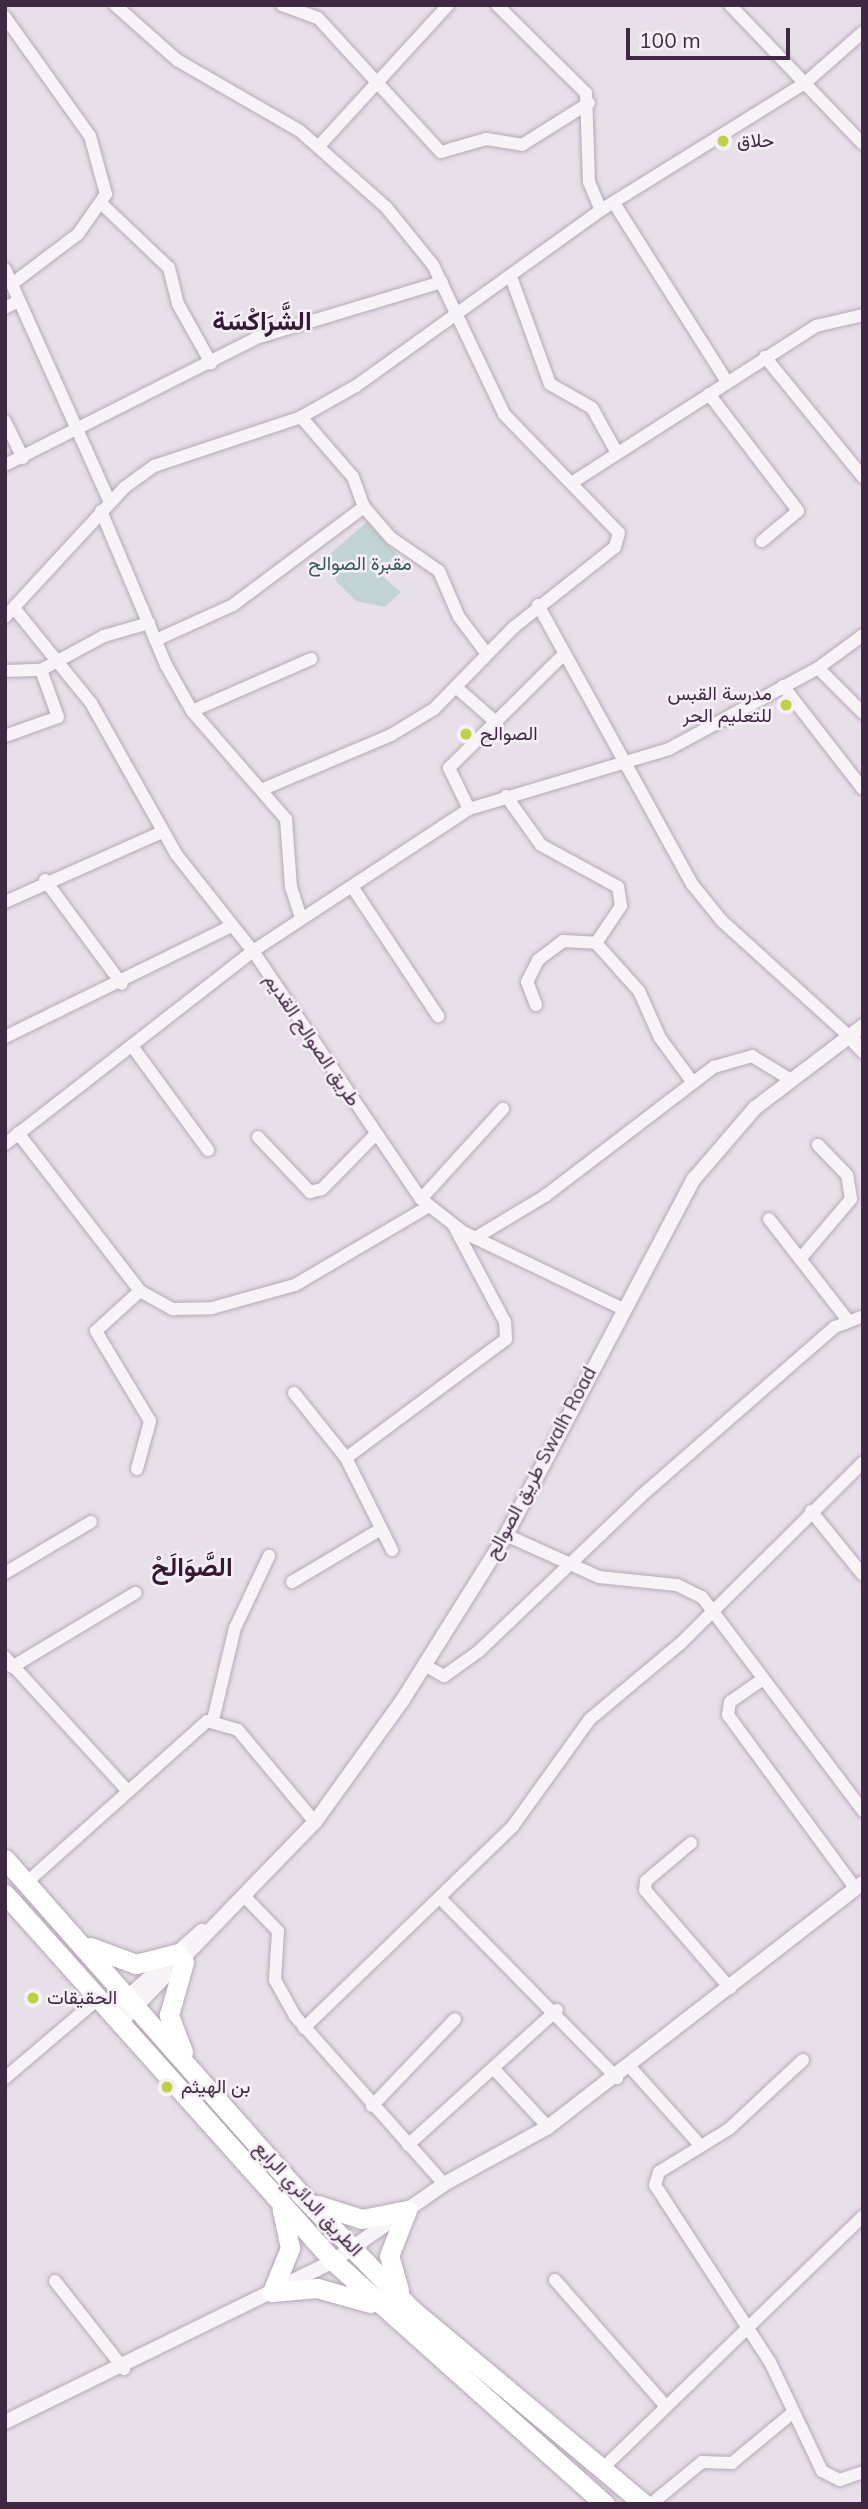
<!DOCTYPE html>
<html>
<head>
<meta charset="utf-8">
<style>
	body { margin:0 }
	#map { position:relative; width:868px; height:2509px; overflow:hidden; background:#e8e0e9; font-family:Mulish,Vazirmatn,sans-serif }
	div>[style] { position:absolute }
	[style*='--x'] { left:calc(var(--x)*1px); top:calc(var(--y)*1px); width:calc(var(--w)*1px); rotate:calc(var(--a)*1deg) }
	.green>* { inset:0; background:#c1d3d3 }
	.roads { filter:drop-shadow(0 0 2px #b5a9b7) drop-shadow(0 0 2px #b5a9b7) }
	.minor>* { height:12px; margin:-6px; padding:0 6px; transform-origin:6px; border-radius:6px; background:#f7f3f7 }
	.tertiary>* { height:14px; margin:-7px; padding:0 7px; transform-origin:7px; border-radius:7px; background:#f7f3f7 }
	.primary>* { height:19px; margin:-9.5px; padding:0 9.5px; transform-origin:9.5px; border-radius:9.5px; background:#fff }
	.dots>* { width:19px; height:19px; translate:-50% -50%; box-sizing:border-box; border:4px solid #f6eff7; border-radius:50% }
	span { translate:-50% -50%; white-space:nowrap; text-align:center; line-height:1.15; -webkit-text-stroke:5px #f6eff7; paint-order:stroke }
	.poi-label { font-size:19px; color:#3f2841 }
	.left { translate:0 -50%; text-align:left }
	.right { translate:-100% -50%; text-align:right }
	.park-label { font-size:19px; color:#35595d }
	.street-label { font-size:19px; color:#3f2841 }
	.district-label { font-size:26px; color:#311a32; font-weight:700 }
	.frame { position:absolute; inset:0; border:7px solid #3f2841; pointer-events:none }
	.scale { position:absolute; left:626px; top:28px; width:164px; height:32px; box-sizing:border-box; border:4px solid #3f2841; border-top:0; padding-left:9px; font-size:21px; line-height:24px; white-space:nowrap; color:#3f2841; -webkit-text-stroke:5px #f6eff7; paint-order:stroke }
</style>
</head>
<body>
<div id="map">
	<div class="green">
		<div style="clip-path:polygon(367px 522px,404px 562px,383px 577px,401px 592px,385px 607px,356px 601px,336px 581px,330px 554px)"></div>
	</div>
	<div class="roads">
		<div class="minor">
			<div style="--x:115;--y:5;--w:83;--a:41.6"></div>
			<div style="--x:177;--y:60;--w:142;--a:30"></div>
			<div style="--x:300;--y:131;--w:115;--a:41.5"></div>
			<div style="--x:386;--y:207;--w:75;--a:51"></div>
			<div style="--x:433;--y:265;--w:165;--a:64.5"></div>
			<div style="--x:504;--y:414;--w:165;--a:46"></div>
			<div style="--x:619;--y:533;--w:15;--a:106"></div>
			<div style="--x:615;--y:547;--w:129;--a:141.6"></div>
			<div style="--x:514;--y:627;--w:115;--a:134.3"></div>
			<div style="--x:434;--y:709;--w:50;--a:148.8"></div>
			<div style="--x:391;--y:735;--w:141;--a:157.1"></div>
			<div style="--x:282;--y:5;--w:38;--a:20"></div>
			<div style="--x:318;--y:18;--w:182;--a:47.5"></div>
			<div style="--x:441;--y:152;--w:47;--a:-16.1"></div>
			<div style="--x:486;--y:139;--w:36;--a:9"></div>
			<div style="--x:522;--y:145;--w:79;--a:-32.1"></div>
			<div style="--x:497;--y:5;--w:125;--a:44.7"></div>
			<div style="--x:586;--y:93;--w:89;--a:88.1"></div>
			<div style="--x:589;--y:182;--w:30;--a:67"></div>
			<div style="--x:730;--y:5;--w:192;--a:46.3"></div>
			<div style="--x:5;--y:17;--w:146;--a:54.5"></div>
			<div style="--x:90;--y:136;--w:60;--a:74.6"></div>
			<div style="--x:106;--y:194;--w:49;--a:125"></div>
			<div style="--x:78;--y:234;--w:83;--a:142.9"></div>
			<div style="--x:319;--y:146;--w:191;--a:-47.5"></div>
			<div style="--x:614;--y:203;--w:212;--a:57.7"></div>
			<div style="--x:104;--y:206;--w:90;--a:43.6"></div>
			<div style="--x:169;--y:268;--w:37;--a:76"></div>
			<div style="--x:178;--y:304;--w:68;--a:60.8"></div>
			<div style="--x:5;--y:269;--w:256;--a:65.8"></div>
			<div style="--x:511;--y:277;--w:114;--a:70"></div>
			<div style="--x:550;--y:384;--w:48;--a:29.7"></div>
			<div style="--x:592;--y:408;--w:49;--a:60.8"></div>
			<div style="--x:5;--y:308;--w:16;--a:-27"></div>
			<div style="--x:765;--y:357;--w:155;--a:50.8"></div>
			<div style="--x:709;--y:394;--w:147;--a:52.7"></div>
			<div style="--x:798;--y:511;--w:47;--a:140.2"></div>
			<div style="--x:301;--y:417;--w:79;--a:49.1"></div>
			<div style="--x:353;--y:477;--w:32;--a:70"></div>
			<div style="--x:364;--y:507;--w:41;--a:48.9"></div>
			<div style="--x:391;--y:538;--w:58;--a:34.5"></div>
			<div style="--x:439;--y:571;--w:50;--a:66.5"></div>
			<div style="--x:459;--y:617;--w:46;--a:52.9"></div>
			<div style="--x:5;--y:421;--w:41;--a:64.1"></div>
			<div style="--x:5;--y:465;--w:281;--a:-26.8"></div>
			<div style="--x:256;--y:338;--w:194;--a:-16.8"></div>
			<div style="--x:573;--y:482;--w:289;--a:-32.7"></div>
			<div style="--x:816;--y:326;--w:48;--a:-13.2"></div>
			<div style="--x:101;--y:511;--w:167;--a:67.1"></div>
			<div style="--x:166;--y:665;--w:53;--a:60.5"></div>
			<div style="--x:192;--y:711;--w:143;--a:49"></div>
			<div style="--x:286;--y:819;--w:68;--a:85.8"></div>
			<div style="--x:291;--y:887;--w:33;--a:72"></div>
			<div style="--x:538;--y:605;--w:319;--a:61.1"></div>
			<div style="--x:692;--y:884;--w:48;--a:51"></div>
			<div style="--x:722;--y:921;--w:171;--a:42.2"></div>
			<div style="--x:14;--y:608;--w:122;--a:51"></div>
			<div style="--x:91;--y:703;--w:173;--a:60.6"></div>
			<div style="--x:176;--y:854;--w:124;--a:51.6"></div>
			<div style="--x:253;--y:951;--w:300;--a:55.9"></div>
			<div style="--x:421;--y:1199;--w:53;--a:38.2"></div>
			<div style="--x:463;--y:1232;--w:175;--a:25.7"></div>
			<div style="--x:5;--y:617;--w:177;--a:-47.3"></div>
			<div style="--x:125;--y:487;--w:36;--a:-36"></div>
			<div style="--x:154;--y:466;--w:155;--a:-18.4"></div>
			<div style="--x:301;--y:417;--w:63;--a:-29.4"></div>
			<div style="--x:356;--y:386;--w:302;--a:-35.7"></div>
			<div style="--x:601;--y:210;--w:240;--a:-31.9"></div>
			<div style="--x:805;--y:83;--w:77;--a:-41.3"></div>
			<div style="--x:156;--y:640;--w:85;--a:-24.4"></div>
			<div style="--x:233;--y:605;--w:164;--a:-36.8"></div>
			<div style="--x:818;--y:668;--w:64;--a:45"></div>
			<div style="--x:5;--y:671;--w:36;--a:-2"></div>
			<div style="--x:41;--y:670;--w:72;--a:-28.4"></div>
			<div style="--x:104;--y:636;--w:47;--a:-16.1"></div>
			<div style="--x:783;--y:686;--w:130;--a:52.2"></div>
			<div style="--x:457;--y:688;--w:53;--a:41.2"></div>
			<div style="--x:192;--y:711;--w:130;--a:-23.6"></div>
			<div style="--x:5;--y:736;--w:56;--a:-19.7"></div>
			<div style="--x:58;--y:717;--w:50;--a:-109.9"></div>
			<div style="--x:506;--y:796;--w:60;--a:54.5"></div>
			<div style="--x:541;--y:845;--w:88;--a:28.6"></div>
			<div style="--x:618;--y:887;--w:19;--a:81"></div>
			<div style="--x:621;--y:906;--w:45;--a:124"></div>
			<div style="--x:469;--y:809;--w:46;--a:-116"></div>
			<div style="--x:449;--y:768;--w:162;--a:-44.7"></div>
			<div style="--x:45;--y:880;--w:129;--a:53.5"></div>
			<div style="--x:353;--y:888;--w:154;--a:56.4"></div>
			<div style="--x:5;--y:902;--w:172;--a:-24"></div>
			<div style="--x:536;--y:1005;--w:25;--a:-111"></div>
			<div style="--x:527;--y:982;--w:25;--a:-63"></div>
			<div style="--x:538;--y:960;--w:31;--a:-37"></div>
			<div style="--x:563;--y:941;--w:33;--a:3"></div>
			<div style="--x:596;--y:943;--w:64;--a:48.1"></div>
			<div style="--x:639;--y:991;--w:51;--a:65.9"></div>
			<div style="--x:660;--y:1038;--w:52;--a:53.6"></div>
			<div style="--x:5;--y:1037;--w:253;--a:-26.1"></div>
			<div style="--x:132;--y:1046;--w:129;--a:53.8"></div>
			<div style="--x:18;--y:1133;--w:200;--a:52.3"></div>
			<div style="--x:140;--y:1291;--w:38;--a:29"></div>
			<div style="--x:173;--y:1309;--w:39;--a:-1"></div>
			<div style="--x:212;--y:1308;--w:86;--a:-15.5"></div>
			<div style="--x:295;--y:1285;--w:156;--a:-30.5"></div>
			<div style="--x:258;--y:1137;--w:76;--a:46.6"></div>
			<div style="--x:310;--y:1192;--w:12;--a:-14"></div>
			<div style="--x:322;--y:1189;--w:77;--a:-45.5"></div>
			<div style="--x:5;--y:1144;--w:314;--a:-37.9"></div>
			<div style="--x:253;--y:951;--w:258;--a:-33.3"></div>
			<div style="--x:469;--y:809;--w:209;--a:-16.7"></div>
			<div style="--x:669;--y:749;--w:170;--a:-28.5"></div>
			<div style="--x:818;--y:668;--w:56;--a:-36.3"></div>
			<div style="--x:421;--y:1199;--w:122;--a:-47.7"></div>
			<div style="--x:769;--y:1219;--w:125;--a:52.1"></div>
			<div style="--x:475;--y:1238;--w:82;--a:-31"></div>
			<div style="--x:545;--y:1196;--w:213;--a:-37.4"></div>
			<div style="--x:714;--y:1067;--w:40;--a:-16"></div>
			<div style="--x:752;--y:1056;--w:46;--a:31.6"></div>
			<div style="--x:800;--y:1259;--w:79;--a:-49.6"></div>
			<div style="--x:851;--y:1199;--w:24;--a:-99"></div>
			<div style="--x:847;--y:1175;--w:42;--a:-134"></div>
			<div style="--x:294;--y:1393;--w:83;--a:51.3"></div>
			<div style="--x:346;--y:1458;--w:103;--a:63.4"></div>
			<div style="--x:346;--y:1458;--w:199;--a:-36.6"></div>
			<div style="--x:506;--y:1339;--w:17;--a:-93"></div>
			<div style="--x:505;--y:1322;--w:109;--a:-118"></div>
			<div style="--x:137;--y:1469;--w:50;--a:-74.8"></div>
			<div style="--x:150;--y:1421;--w:105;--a:-121"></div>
			<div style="--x:96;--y:1331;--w:59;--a:-42.3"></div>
			<div style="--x:811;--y:1511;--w:82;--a:50.9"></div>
			<div style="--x:506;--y:1535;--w:102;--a:24.3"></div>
			<div style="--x:599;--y:1577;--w:78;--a:5.9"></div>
			<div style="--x:677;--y:1585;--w:28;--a:26"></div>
			<div style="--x:702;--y:1597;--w:268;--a:53"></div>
			<div style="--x:5;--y:1573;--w:100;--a:-30.7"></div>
			<div style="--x:292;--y:1582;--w:104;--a:-30.8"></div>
			<div style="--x:5;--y:1657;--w:179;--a:47.5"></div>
			<div style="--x:426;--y:1666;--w:21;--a:29"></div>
			<div style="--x:444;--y:1676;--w:43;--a:-35.5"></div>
			<div style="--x:479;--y:1651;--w:224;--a:-43.7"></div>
			<div style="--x:641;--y:1496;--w:257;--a:-41.1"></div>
			<div style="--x:835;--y:1327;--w:30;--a:-21"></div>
			<div style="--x:12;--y:1667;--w:144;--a:-31"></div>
			<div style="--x:763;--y:1679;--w:40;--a:145.1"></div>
			<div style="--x:730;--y:1702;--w:13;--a:99"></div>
			<div style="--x:728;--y:1715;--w:215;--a:53.7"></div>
			<div style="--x:213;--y:1720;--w:95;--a:-76.6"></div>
			<div style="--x:235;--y:1628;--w:80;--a:-64.7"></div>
			<div style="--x:691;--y:1843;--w:59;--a:139.8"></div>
			<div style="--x:646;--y:1881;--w:9;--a:96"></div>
			<div style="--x:645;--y:1890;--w:130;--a:49.1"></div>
			<div style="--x:26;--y:1883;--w:243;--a:-41.8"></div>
			<div style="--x:207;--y:1721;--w:32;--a:16"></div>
			<div style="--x:238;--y:1730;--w:120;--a:50.1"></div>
			<div style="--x:244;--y:1896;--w:49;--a:45.8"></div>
			<div style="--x:278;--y:1931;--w:49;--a:93.5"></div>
			<div style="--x:275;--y:1980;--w:41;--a:60.9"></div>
			<div style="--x:295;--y:2016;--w:225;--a:48.4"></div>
			<div style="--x:442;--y:1900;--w:250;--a:45.5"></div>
			<div style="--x:304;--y:2028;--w:291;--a:-44"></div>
			<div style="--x:513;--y:1826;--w:132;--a:-54.3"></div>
			<div style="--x:590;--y:1719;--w:119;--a:-39.9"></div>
			<div style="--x:681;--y:1643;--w:257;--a:-44.8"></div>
			<div style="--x:803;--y:2060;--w:101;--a:137"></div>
			<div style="--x:729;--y:2129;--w:82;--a:148.4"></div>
			<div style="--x:659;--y:2172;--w:14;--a:107"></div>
			<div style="--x:655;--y:2185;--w:211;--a:57"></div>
			<div style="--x:770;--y:2362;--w:121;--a:64.5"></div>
			<div style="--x:822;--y:2471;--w:20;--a:27"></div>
			<div style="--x:840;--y:2480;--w:24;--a:-19"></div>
			<div style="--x:493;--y:2068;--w:81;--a:47"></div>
			<div style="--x:631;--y:2068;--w:103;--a:48.1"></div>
			<div style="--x:5;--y:2078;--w:123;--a:-40.4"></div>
			<div style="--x:372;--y:2106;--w:120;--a:-46.3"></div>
			<div style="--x:408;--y:2145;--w:201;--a:-42.2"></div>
			<div style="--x:555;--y:2280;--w:167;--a:48.7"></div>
			<div style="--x:55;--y:2281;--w:112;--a:51.9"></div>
			<div style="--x:601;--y:2470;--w:365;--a:-44.1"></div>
			<div style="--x:651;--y:2504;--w:66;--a:-39.5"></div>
			<div style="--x:702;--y:2462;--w:30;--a:2"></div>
			<div style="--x:732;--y:2463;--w:77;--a:-39.7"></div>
		</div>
		<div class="tertiary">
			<div style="--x:849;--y:1036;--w:21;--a:47"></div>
			<div style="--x:111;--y:2012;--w:122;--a:-41.7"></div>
			<div style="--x:121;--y:2022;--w:279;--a:-45.9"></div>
			<div style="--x:315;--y:1822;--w:149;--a:-54.3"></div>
			<div style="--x:402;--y:1701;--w:196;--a:-57.9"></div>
			<div style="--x:506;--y:1535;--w:403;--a:-62.2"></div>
			<div style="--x:694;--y:1179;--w:94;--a:-49.3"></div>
			<div style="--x:755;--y:1108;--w:136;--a:-37.2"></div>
			<div style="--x:5;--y:2422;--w:365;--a:-26.1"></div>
			<div style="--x:333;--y:2261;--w:135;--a:-34.7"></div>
			<div style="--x:444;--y:2184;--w:119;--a:-28.7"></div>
			<div style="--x:548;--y:2127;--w:398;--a:-37.8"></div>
		</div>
		<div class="primary">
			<div style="--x:5;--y:1859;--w:448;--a:48.6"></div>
			<div style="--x:301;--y:2195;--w:158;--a:46"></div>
			<div style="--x:411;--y:2309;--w:304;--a:39.9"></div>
			<div style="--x:5;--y:1894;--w:492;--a:48.2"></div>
			<div style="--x:333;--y:2261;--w:365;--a:41.8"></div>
			<div style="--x:90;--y:1947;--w:49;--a:20.3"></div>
			<div style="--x:136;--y:1964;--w:43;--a:-14.7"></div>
			<div style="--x:183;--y:2052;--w:40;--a:-111"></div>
			<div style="--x:169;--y:2015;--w:55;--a:-74.2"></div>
			<div style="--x:318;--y:2205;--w:46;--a:17.7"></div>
			<div style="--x:362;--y:2219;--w:46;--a:-11.3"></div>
			<div style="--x:399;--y:2290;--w:35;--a:-106"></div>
			<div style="--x:389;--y:2256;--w:49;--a:-68.6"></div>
			<div style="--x:272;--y:2292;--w:45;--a:-5.1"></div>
			<div style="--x:317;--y:2288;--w:55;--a:15.8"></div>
			<div style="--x:272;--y:2292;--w:48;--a:-67.8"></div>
			<div style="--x:290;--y:2248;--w:40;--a:-102"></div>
		</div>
	</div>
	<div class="dots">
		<div style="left:723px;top:141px;background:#bdd142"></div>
		<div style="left:786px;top:705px;background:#bdd142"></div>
		<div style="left:466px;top:734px;background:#bdd142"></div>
		<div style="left:33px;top:1998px;background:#bdd142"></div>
		<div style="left:167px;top:2087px;background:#bdd142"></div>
	</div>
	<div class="poi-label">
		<span class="left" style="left:737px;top:141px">حلاق</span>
		<span class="right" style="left:772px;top:705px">مدرسة القبس<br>للتعليم الحر</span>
		<span class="left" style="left:480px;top:734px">الصوالح</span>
		<span class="left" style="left:47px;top:1998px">الحقيقات</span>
		<span class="left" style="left:181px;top:2087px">بن الهيثم</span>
	</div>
	<div class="park-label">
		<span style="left:360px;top:564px">مقبرة الصوالح</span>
	</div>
	<div class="street-label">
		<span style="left:312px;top:1040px;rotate:56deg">طريق الصوالح القديم</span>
		<span style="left:541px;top:1463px;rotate:-62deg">طريق الصوالح Swalh Road</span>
		<span style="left:308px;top:2199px;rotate:47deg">الطريق الدائري الرابع</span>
	</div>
	<div class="district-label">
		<span style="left:262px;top:321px">الشَّرَاكْسَة</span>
		<span style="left:192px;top:1567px">الصَّوَالَحْ</span>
	</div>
	<div class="frame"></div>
	<div class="scale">100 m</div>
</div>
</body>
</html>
